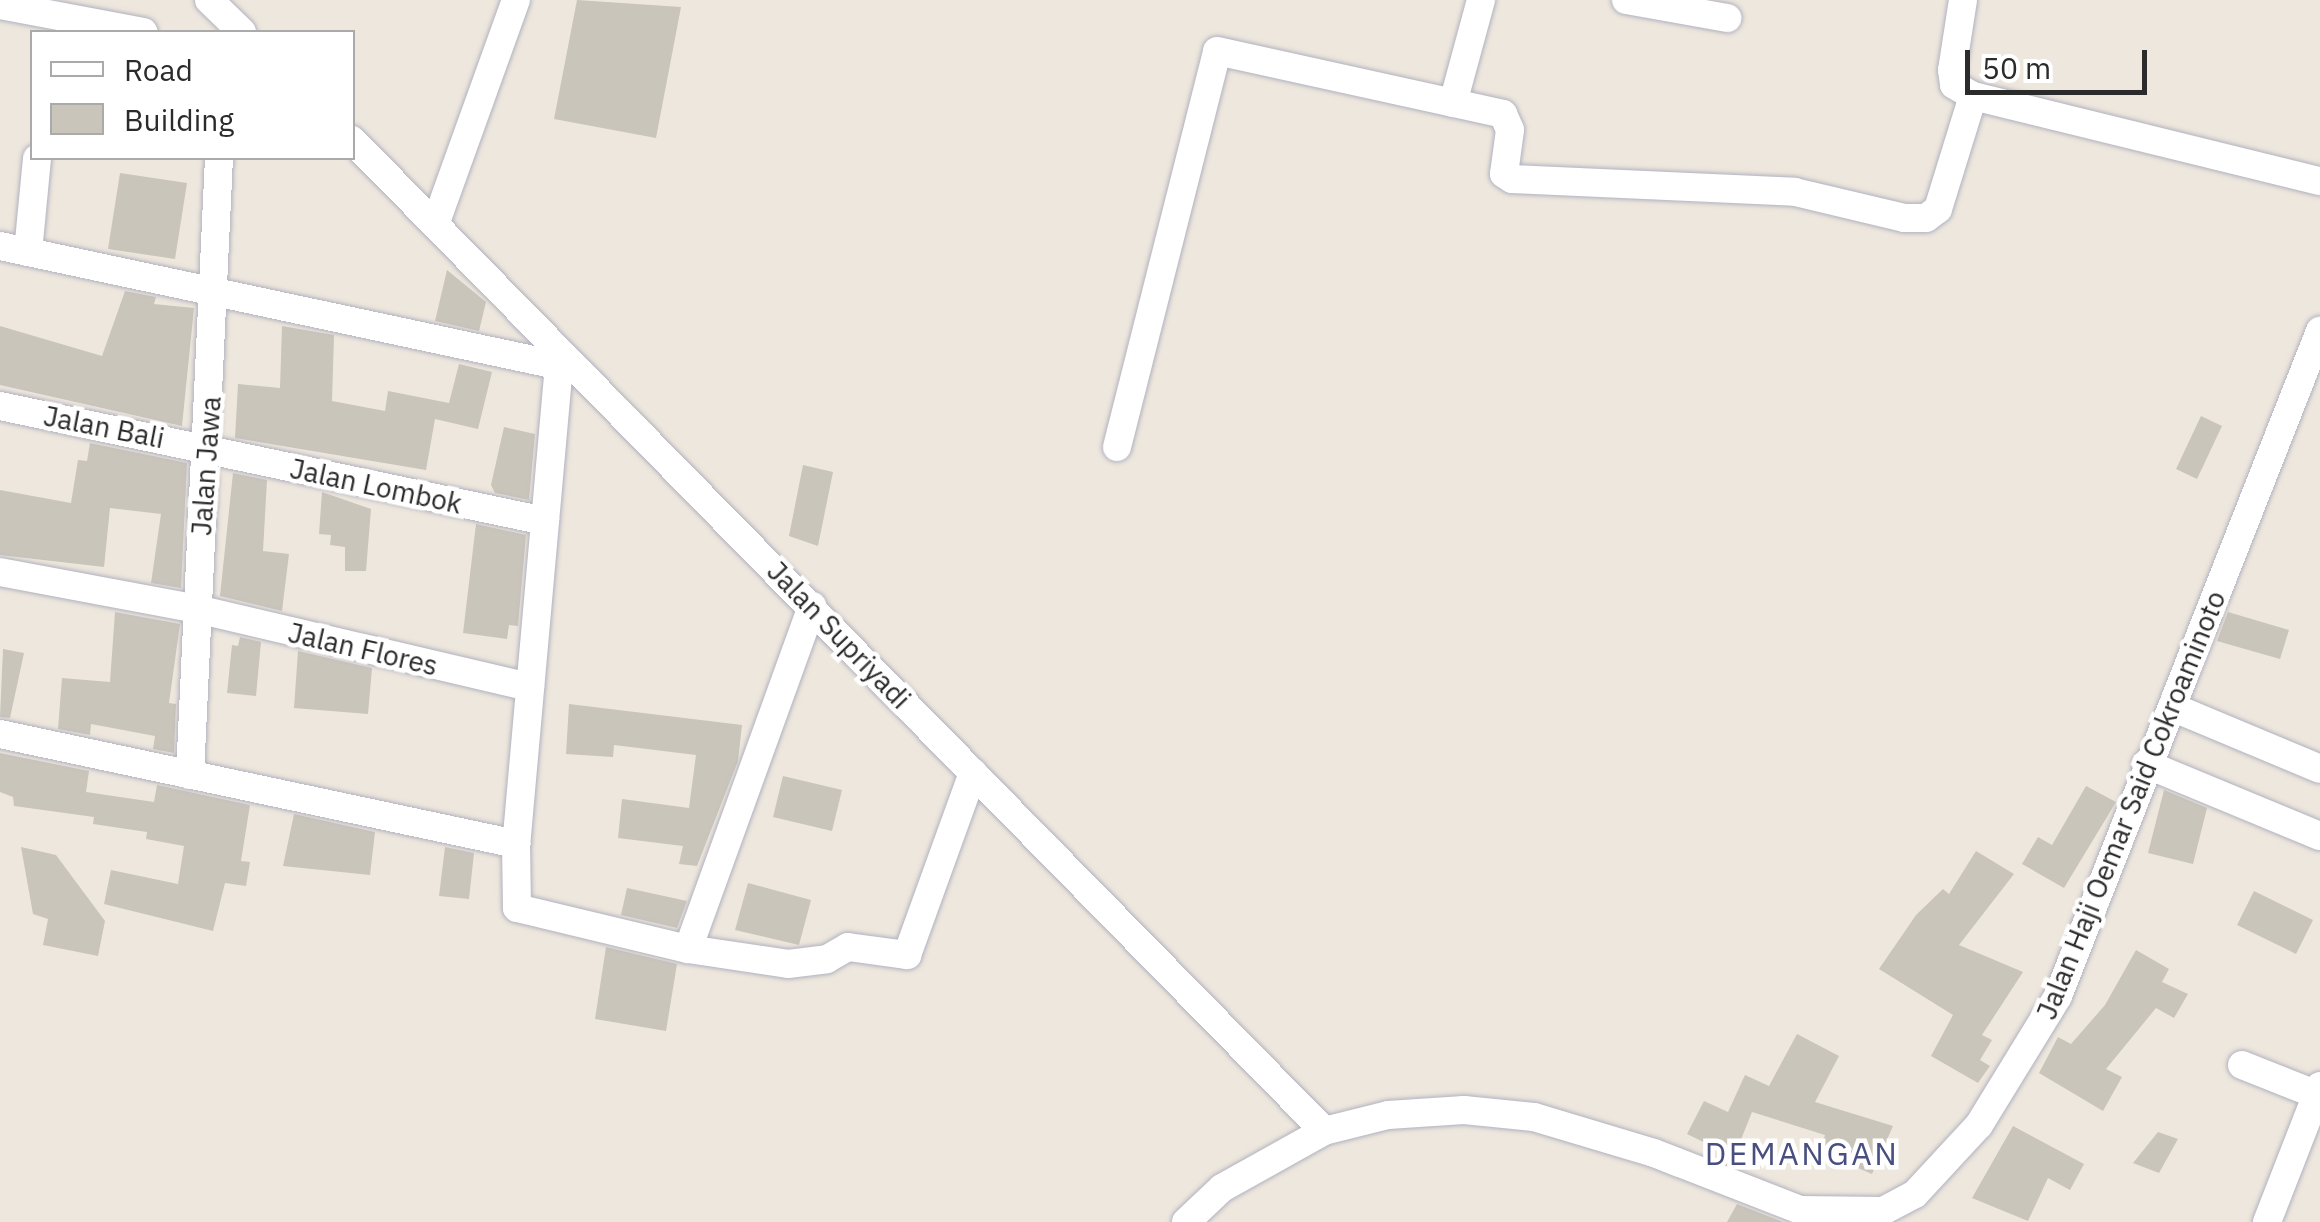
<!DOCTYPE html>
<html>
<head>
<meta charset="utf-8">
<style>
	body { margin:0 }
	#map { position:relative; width:2320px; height:1222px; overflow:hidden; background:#eee7dd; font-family:"IBM Plex Sans",sans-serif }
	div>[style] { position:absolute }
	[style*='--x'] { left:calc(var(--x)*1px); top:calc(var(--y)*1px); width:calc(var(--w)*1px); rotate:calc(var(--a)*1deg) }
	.building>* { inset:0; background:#c9c5bb }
	.roads { filter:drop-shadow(0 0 2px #b1b2c0) drop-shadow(0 0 2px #b1b2c0) }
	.minor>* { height:28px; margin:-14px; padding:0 14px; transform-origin:14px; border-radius:14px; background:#fff }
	span { translate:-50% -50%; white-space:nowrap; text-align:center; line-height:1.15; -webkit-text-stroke:9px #fff; paint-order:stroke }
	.street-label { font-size:28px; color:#2b2b2b }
	.quarter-label { font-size:32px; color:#484f80; letter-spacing:2.5px }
	.legend { position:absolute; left:30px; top:30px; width:325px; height:130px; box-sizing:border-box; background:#fff; border:2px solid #aaa; margin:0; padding:12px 18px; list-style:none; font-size:30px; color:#2b2b2b }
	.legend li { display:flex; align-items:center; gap:20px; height:50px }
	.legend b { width:50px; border:2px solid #aaa }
	.scale { position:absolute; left:1965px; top:50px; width:182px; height:45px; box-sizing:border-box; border:5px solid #2b2b2b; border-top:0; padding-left:12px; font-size:30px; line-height:35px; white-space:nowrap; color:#2b2b2b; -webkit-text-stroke:8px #fff; paint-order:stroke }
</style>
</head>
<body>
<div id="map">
	<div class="building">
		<div style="clip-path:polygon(577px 0,681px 7px,656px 138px,554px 119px)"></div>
		<div style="clip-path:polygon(120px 173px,187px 183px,175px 259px,108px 249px)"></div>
		<div style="clip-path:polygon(447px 270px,486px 302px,479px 331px,435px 321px)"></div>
		<div style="clip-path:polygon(125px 291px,156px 297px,154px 304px,194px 308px,182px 426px,0 385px,0 326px,102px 356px)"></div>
		<div style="clip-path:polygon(282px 326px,334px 335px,332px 401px,385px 411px,388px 391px,449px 403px,459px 364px,492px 372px,478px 429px,435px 419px,426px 470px,235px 438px,238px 384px,280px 388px)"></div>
		<div style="clip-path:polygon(2201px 416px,2222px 426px,2197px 479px,2176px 469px)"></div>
		<div style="clip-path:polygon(504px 427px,535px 434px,529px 500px,495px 493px,491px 485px)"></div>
		<div style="clip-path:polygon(90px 443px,187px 463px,181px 588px,151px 583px,161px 514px,110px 508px,104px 567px,0 555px,0 490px,71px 503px,78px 460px,87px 461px)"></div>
		<div style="clip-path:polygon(803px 465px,833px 472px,818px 546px,789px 536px)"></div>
		<div style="clip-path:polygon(233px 473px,267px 480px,263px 551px,289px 554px,282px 611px,220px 596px)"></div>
		<div style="clip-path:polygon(322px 492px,371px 509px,366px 571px,345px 571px,345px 547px,330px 545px,331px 535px,319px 534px)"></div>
		<div style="clip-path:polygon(476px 524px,526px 535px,518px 626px,509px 625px,507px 639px,463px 633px)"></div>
		<div style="clip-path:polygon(115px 612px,180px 624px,169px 703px,176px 704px,174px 753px,153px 749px,155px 736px,91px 724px,90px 735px,58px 729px,62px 678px,110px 682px)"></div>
		<div style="clip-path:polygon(2228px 612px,2289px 630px,2280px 659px,2217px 641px)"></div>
		<div style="clip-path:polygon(240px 637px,261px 642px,256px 696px,227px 693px,232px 645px,238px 646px)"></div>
		<div style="clip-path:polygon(3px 649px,24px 653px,10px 718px,0 717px)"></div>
		<div style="clip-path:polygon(298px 651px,372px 668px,368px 714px,294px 708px)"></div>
		<div style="clip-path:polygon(569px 704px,742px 725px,738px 761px,697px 866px,679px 864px,683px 846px,618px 838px,622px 799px,689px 808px,696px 755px,614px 745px,613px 757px,566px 754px)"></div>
		<div style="clip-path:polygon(0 753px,89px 771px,86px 792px,154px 802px,157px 785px,250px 805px,241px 861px,250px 862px,246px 886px,225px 883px,213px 931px,104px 904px,111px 870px,178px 884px,184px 846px,146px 839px,147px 832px,93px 824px,94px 817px,14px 806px,13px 797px,0 792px)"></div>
		<div style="clip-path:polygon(783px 776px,842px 790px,832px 831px,773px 817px)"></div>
		<div style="clip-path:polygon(2086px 786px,2116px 802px,2064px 888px,2022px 864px,2038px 837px,2052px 845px)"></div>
		<div style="clip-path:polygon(2164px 790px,2207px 808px,2193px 864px,2148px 853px)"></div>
		<div style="clip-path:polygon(294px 814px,375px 832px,370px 875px,283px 866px)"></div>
		<div style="clip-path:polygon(21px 847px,56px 855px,105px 921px,98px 956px,43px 945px,48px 919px,33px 914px)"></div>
		<div style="clip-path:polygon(445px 847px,474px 853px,469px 899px,439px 896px)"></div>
		<div style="clip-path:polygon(1976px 851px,2014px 874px,1959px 945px,2023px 972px,1982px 1035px,1992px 1040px,1980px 1060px,1990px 1066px,1978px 1083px,1931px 1056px,1953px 1015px,1879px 969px,1916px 915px,1943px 889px,1949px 894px)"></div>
		<div style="clip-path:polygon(748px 883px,811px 900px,799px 945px,735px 930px)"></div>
		<div style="clip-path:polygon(627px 888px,687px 901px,677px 928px,621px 915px)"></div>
		<div style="clip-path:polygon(2254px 891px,2313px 920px,2296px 954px,2237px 925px)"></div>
		<div style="clip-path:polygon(606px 947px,677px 964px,666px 1031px,595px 1019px)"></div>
		<div style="clip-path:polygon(2136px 950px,2169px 969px,2162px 982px,2188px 994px,2174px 1018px,2156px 1008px,2106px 1069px,2122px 1077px,2103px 1111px,2039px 1073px,2058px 1037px,2071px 1044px,2105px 1005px)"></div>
		<div style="clip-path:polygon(1797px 1034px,1839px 1056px,1815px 1102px,1893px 1126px,1872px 1174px,1820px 1152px,1825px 1135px,1752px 1112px,1734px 1157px,1687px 1134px,1704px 1101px,1728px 1112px,1745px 1075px,1769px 1086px)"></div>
		<div style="clip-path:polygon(2013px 1126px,2084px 1164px,2070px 1190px,2048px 1178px,2028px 1221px,1972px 1198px)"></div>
		<div style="clip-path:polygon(2158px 1132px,2178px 1139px,2159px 1173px,2133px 1163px)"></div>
		<div style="clip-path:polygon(1737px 1204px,1783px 1222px,1727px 1222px)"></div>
	</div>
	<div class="roads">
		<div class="minor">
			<div style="--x:209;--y:0;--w:46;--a:44.1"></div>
			<div style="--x:1626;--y:0;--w:103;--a:10.1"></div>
			<div style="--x:1963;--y:0;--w:71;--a:98.9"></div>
			<div style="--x:1952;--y:70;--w:15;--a:82"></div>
			<div style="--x:1954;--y:85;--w:22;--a:30"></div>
			<div style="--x:1973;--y:96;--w:357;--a:13.8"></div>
			<div style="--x:0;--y:5;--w:146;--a:10.7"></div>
			<div style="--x:1453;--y:103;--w:107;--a:-74.8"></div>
			<div style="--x:352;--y:140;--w:1388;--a:45.55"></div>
			<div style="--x:436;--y:222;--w:236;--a:-70.2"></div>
			<div style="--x:0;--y:246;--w:588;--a:12.07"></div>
			<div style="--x:28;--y:252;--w:94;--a:-84.5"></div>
			<div style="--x:559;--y:365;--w:481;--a:95.1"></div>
			<div style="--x:516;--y:844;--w:64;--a:89.1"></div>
			<div style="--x:517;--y:908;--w:176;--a:13.5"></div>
			<div style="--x:688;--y:949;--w:101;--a:8.5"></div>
			<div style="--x:788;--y:964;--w:39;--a:-7"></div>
			<div style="--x:827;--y:959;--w:24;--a:-30"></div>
			<div style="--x:848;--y:947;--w:60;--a:7.7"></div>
			<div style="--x:907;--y:955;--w:194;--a:-70.1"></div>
			<div style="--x:0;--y:406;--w:557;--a:11.92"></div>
			<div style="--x:1117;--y:447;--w:408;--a:-75.8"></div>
			<div style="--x:1217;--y:51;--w:293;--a:12.4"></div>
			<div style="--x:1503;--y:114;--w:17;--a:66"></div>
			<div style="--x:1510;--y:130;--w:44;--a:97.8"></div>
			<div style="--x:1504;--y:174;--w:9;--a:32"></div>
			<div style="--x:1512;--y:179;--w:283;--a:2.6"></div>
			<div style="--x:1795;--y:192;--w:112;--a:13.4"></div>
			<div style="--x:1904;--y:218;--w:22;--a:0"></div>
			<div style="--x:1926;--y:218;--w:15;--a:-37"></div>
			<div style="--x:1938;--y:209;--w:118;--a:-72.8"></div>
			<div style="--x:0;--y:572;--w:200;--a:10.6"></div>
			<div style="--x:197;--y:609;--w:342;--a:13.2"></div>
			<div style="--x:2172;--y:707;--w:160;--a:22.7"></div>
			<div style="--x:0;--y:734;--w:528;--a:12.03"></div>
			<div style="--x:2146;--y:764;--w:188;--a:22.5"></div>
			<div style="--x:190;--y:775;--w:618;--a:-87.31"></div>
			<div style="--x:688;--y:949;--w:365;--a:-70.1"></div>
			<div style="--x:2242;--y:1065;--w:84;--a:21.7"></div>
			<div style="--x:1186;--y:1222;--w:50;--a:-43.4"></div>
			<div style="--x:1222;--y:1188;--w:117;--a:-29.2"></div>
			<div style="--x:1324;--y:1131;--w:66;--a:-14"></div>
			<div style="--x:1388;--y:1115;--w:76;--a:-3.8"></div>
			<div style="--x:1464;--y:1110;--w:70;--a:5.7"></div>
			<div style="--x:1534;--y:1117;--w:125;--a:16.7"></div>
			<div style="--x:1654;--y:1153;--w:157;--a:21.3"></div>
			<div style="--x:1800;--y:1210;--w:83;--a:0.7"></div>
			<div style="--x:1883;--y:1211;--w:36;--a:-28"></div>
			<div style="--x:1915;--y:1194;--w:94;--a:-47.2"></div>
			<div style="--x:1979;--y:1125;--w:151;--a:-58.5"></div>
			<div style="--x:2058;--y:996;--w:715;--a:-68.5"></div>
			<div style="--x:2267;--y:1222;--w:146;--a:-68.7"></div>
		</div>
	</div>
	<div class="street-label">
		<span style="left:104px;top:427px;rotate:11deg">Jalan Bali</span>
		<span style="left:206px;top:466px;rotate:-86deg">Jalan Jawa</span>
		<span style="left:376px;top:486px;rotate:12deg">Jalan Lombok</span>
		<span style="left:839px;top:635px;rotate:46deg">Jalan Supriyadi</span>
		<span style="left:363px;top:649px;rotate:13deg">Jalan Flores</span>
		<span style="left:2131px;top:805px;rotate:-68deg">Jalan Haji Oemar Said Cokroaminoto</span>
	</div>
	<div class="quarter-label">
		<span style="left:1802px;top:1153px">DEMANGAN</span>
	</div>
	<ul class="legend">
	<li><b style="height:12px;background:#fff"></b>Road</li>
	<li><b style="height:28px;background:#c9c5bb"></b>Building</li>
	</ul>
	<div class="scale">50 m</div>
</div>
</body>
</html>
